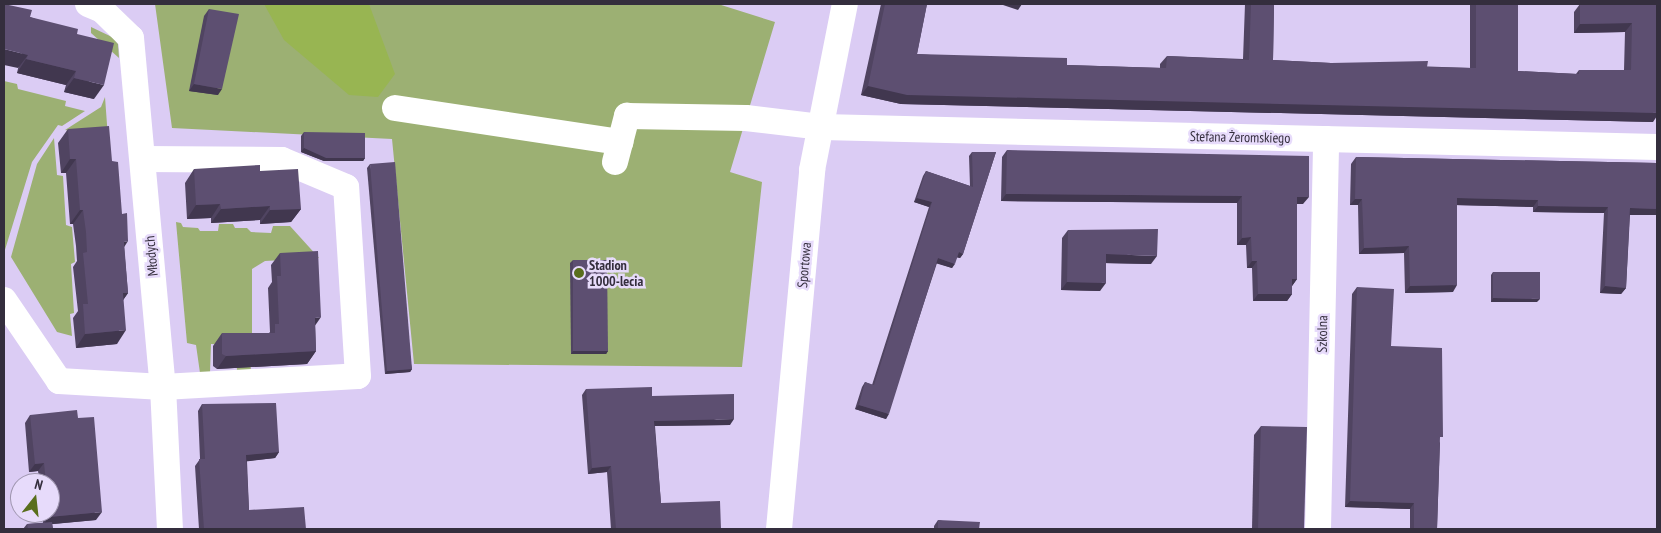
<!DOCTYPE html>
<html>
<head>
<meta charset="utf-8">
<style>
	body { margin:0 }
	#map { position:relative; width:1661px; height:533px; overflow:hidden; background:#dbccf4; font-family:"PT Sans Narrow",sans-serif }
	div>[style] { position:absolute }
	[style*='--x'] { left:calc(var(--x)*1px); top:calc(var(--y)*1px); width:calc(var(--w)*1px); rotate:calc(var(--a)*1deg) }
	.green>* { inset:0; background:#9cb073 }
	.forest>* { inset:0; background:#98b552 }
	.minor>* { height:26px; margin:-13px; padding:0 13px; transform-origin:13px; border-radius:13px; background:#fff }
	.wall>* { inset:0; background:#504461 }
	.shaded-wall>* { inset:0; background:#41374f }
	.building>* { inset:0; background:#5d4f71 }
	.dots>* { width:14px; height:14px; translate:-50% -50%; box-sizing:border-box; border:2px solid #e7dbfb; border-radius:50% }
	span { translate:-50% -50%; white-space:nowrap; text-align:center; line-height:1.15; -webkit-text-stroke:5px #e7dbfb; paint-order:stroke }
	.street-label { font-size:14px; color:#342e3d }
	.poi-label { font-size:14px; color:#342e3d; font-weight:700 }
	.left { translate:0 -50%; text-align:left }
	.frame { position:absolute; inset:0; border:5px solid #342e3d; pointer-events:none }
	.north { position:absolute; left:10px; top:473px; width:50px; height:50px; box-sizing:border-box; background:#e7dbfb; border:1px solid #9f96af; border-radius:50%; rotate:16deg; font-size:14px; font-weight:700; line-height:20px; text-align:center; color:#342e3d }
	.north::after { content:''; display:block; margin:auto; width:18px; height:22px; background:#596e1c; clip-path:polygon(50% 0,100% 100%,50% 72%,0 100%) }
</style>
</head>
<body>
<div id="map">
	<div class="green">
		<div style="clip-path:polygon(155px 4px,718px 4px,775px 22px,730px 172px,762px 182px,742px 367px,414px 364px,392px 139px,172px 128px)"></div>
		<div style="clip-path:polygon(91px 27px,112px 37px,118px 44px,119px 58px,91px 33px)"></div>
		<div style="clip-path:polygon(4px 81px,17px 84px,18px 89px,66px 101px,65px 106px,85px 111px,62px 126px,58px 125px,32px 162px,4px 253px)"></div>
		<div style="clip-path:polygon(105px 97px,108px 138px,65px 130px,101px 107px)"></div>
		<div style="clip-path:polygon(54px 138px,57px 175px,63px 176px,66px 225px,72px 227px,75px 262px,71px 264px,74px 313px,70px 314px,72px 336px,57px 332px,11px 257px,37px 164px)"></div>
		<div style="clip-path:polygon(176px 222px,181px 223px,183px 227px,198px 228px,200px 231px,218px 231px,219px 224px,233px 224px,235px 228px,247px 228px,251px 232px,271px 233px,273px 226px,290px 226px,319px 258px,265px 261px,252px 269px,252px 334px,248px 335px,251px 371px,237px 371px,236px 345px,211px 344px,210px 373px,200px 373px,196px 345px,187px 343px)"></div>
	</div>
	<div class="forest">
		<div style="clip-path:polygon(264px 4px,369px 4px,395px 74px,378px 97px,349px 95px,284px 40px)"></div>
	</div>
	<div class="minor">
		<div style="--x:88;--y:4;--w:15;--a:23"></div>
		<div style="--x:102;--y:10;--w:40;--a:44"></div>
		<div style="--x:131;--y:38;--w:350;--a:84.8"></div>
		<div style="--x:163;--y:387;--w:142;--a:87.2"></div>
		<div style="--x:395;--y:108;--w:228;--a:8.6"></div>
		<div style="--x:615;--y:162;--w:48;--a:-75.4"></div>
		<div style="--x:627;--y:116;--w:119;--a:1"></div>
		<div style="--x:746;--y:118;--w:77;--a:6.8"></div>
		<div style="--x:822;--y:127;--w:835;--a:1.37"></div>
		<div style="--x:4;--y:300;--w:98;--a:55.8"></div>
		<div style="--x:59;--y:381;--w:104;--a:3.3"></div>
		<div style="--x:163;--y:387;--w:195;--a:-3.2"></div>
		<div style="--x:358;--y:376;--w:189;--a:-93.6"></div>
		<div style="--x:346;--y:187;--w:69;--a:-157.1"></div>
		<div style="--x:282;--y:160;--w:139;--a:-179.6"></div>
		<div style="--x:779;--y:529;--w:361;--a:-84.7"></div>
		<div style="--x:812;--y:170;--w:169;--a:-78.8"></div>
		<div style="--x:1318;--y:529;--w:390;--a:-88.8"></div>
	</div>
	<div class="wall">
		<div style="clip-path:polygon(881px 4px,927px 4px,917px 54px,1067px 65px,1160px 68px,1160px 64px,1167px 56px,1243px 59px,1245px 4px,1274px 4px,1273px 60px,1331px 63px,1470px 68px,1470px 5px,1471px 4px,1518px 4px,1518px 71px,1576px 74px,1579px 70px,1624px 70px,1625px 32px,1574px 33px,1574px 12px,1580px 4px,1657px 5px,1653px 122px,901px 104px,861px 95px)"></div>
		<div style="clip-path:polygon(209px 9px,218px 95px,189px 91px,204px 16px)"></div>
		<div style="clip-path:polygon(30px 17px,77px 34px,94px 99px,64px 92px,66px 85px,17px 73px)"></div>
		<div style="clip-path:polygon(68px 129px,112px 161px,124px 247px,128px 293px,123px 300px,117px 344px,76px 348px,73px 318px,78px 311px,73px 267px,77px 261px,76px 246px,73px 224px,70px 224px,66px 173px,61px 173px,58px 143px)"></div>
		<div style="clip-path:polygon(304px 132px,365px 158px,363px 161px,324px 161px,301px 152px,301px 136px)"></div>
		<div style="clip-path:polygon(1007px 150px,1303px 204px,1297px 204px,1297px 279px,1292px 286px,1292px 294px,1287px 301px,1253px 301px,1252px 268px,1247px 268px,1246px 245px,1237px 245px,1237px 203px,1001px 201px,1002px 157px)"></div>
		<div style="clip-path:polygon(972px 152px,996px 152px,963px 254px,960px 258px,957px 257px,952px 268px,937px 263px,886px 419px,855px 409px,862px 387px,865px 382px,872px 385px,929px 207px,914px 202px,923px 176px,926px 171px,970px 186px,969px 156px)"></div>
		<div style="clip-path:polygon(1356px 157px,1657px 163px,1657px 215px,1630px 215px,1626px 288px,1621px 294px,1600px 293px,1604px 213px,1533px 212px,1533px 207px,1457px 205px,1453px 292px,1405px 293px,1404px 253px,1359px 254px,1358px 205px,1350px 205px,1351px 164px)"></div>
		<div style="clip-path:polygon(370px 164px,412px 369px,410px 372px,385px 374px,367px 168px)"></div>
		<div style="clip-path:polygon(194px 169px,301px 209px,291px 222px,260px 224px,260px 220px,211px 223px,211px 218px,187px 219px,185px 183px)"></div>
		<div style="clip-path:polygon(1068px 230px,1151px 264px,1106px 263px,1100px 291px,1061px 290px,1062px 238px)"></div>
		<div style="clip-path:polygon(280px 253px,315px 325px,316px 351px,307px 364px,217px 369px,213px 366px,213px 346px,222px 333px,269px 333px,270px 332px,268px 288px,272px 282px,271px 265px)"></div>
		<div style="clip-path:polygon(573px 260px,608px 351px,606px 354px,571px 354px,570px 263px)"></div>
		<div style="clip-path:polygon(1493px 272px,1537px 302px,1491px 302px,1491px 275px)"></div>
		<div style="clip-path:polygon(1357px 287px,1391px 346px,1440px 443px,1437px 529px,1410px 529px,1410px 509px,1345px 507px,1352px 294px)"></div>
		<div style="clip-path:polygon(586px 389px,652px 396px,730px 425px,655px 426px,661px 503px,721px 529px,611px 529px,607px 472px,588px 474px,582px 395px)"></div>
		<div style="clip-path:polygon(202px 404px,279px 452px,275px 458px,247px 461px,249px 510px,306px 529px,199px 529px,195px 466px,200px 459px,198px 411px)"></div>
		<div style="clip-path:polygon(30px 415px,78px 418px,96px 520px,52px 524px,53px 529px,23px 529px,27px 524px,43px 523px,42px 513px,50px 513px,50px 483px,40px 483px,38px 471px,29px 472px,25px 423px)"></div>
		<div style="clip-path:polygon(1261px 426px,1304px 529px,1252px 529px,1254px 435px)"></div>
		<div style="clip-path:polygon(938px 520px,979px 529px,934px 529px,934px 526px)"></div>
	</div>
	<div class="shaded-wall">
		<div style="clip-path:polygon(1000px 4px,1022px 4px,1018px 10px)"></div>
		<div style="clip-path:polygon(1632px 23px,1625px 32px,1574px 33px,1580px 24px)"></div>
		<div style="clip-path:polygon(4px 49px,28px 55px,18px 68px,4px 65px)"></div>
		<div style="clip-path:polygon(26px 59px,76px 71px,66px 85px,17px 73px)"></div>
		<div style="clip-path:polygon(74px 78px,104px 85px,94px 99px,64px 92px)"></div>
		<div style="clip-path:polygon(194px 84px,222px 89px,218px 95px,189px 91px)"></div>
		<div style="clip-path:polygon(868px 86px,1657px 113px,1657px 116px,1653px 122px,901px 104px,861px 95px)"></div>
		<div style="clip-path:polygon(304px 148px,365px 158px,363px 161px,324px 161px,301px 152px)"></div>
		<div style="clip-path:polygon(70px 159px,76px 159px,66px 173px,61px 173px)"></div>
		<div style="clip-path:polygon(1006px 194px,1242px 196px,1237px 203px,1001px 201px)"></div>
		<div style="clip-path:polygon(1297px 197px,1309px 197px,1303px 204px,1292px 204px)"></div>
		<div style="clip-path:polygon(917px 198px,932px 202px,929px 207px,914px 202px)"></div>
		<div style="clip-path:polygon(1457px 198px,1538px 200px,1533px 207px,1452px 205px)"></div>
		<div style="clip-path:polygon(1355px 199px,1362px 199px,1358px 205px,1350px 205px)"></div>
		<div style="clip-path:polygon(220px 204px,211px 218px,187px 219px,196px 205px)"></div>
		<div style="clip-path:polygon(270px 206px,260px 220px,211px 223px,221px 209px)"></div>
		<div style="clip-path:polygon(1538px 206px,1608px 207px,1604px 213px,1533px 212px)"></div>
		<div style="clip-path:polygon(1630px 208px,1657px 209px,1657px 215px,1625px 215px)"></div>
		<div style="clip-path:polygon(301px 209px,291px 222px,260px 224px,270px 210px)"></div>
		<div style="clip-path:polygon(80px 210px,83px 210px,73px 224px,70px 224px)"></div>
		<div style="clip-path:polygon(1251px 237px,1246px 245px,1237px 245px,1242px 238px)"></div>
		<div style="clip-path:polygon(128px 241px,119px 255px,124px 242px)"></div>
		<div style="clip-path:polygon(1409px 246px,1404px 253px,1359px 254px,1364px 248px)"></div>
		<div style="clip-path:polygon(959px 252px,963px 254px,960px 258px,955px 257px)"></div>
		<div style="clip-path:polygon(1106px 254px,1157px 256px,1151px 264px,1100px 263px)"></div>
		<div style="clip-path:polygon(938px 258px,955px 264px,952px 268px,935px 263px)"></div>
		<div style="clip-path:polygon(1252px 261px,1257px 261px,1252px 268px,1247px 268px)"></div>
		<div style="clip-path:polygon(1292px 279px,1297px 279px,1292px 286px,1287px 286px)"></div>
		<div style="clip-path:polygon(1067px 282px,1106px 283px,1100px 291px,1061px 290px)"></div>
		<div style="clip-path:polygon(1457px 285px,1453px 292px,1405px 293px,1410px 286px)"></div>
		<div style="clip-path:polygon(1605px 286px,1626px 288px,1621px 294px,1600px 293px)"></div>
		<div style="clip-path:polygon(123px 293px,128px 293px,119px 306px)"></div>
		<div style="clip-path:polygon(1258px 294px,1292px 294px,1287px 301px,1253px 301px)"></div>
		<div style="clip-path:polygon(1493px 298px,1540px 299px,1537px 302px,1491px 302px)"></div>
		<div style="clip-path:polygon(321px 317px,312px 330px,315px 318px)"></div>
		<div style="clip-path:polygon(126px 330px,117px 344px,76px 348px,85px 334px)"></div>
		<div style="clip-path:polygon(316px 351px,307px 364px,217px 369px,226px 356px)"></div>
		<div style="clip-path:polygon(573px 351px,608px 351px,606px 354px,571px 354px)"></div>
		<div style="clip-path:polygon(412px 369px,410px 372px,385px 374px,387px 371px)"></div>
		<div style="clip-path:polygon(859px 405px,889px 414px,886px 419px,855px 409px)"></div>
		<div style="clip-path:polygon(734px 419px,730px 425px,650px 426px,654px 421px)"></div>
		<div style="clip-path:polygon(279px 452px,275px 458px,242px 462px,246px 455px)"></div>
		<div style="clip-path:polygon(44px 463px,38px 471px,29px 472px,35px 464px)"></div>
		<div style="clip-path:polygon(611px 466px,607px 472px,588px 474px,592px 468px)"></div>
		<div style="clip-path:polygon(1350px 501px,1414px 503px,1410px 509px,1345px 507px)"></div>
		<div style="clip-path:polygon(102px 512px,96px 520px,43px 525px,49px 517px)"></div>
	</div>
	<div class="building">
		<div style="clip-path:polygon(4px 4px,32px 10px,30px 17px,78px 29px,77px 34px,114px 43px,104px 85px,74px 78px,76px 71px,26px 59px,28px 55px,4px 49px)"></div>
		<div style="clip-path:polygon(885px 4px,927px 4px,917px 54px,1067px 58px,1067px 65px,1166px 68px,1167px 56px,1249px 60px,1251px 4px,1274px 4px,1273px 60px,1331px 63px,1428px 61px,1427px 67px,1476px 68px,1476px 4px,1518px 4px,1518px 71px,1579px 74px,1579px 70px,1631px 70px,1632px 23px,1580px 24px,1580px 4px,1657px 5px,1657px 113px,907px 95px,868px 86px)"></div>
		<div style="clip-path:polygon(209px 9px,239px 14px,222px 89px,194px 84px)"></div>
		<div style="clip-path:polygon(109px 126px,112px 161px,118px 162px,122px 214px,127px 213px,128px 241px,124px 242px,128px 293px,123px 293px,126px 330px,85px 334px,83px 304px,88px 304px,83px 253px,87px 252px,86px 232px,83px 210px,80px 210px,76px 159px,70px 159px,68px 129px)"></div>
		<div style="clip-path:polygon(304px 132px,365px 133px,365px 158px,326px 158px,304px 148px)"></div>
		<div style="clip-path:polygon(1007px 150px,1309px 156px,1309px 197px,1297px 197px,1297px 279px,1292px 279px,1292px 294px,1258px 294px,1257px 261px,1252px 261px,1251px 237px,1242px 238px,1242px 196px,1006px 194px)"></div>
		<div style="clip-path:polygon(972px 152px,996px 152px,963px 254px,959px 252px,955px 264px,938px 258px,889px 414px,859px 405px,865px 382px,874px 385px,932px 202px,917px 198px,926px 171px,973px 187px)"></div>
		<div style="clip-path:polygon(1356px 157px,1657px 163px,1657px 209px,1630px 208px,1626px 288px,1605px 286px,1608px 207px,1538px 206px,1538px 200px,1457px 198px,1457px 285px,1410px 286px,1409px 246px,1364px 248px,1362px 199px,1355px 199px)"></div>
		<div style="clip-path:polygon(395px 162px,412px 369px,387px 371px,370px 164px)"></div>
		<div style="clip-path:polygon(260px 165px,260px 171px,298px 169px,301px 209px,270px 210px,270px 206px,221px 209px,220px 204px,196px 205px,194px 169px)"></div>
		<div style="clip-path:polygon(1158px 229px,1157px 256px,1106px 254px,1106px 283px,1067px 282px,1068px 230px)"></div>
		<div style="clip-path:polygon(318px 251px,321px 317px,315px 318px,316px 351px,226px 356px,222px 354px,222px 333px,275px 333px,275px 324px,279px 324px,277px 276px,281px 276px,280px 253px)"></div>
		<div style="clip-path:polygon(573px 260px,607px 260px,608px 351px,573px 351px)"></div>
		<div style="clip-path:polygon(1493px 272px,1540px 272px,1540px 299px,1493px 298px)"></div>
		<div style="clip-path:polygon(1357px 287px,1394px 289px,1391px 346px,1442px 348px,1443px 437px,1440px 437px,1437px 529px,1414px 529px,1414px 503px,1350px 501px)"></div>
		<div style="clip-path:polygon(652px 387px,652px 396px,734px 394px,734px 419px,654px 421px,661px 503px,720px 501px,721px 529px,616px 529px,611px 466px,592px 468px,586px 389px)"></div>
		<div style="clip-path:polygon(276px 403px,279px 452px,246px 455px,249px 510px,304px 507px,306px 529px,204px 529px,199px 459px,205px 459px,202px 404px)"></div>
		<div style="clip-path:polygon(77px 410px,78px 418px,94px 417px,102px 512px,49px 517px,49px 513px,50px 513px,50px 483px,46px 483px,44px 463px,35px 464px,30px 415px)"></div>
		<div style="clip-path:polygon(1261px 426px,1307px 427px,1304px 529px,1258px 529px)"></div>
		<div style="clip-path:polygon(938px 520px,980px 522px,979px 529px,938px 529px)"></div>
		<div style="clip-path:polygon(52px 522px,53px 529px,28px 529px,27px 524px)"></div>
	</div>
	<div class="dots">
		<div style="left:579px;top:273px;background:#596e1c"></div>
	</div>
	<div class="street-label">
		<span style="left:1240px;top:137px;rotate:1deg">Stefana Żeromskiego</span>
		<span style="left:151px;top:256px;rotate:-95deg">Młodych</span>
		<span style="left:804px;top:265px;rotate:-85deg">Sportowa</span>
		<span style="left:1322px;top:334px;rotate:-89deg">Szkolna</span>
	</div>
	<div class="poi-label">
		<span class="left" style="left:589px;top:273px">Stadion<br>1000-lecia</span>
	</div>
	<div class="frame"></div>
	<div class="north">N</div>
</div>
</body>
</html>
